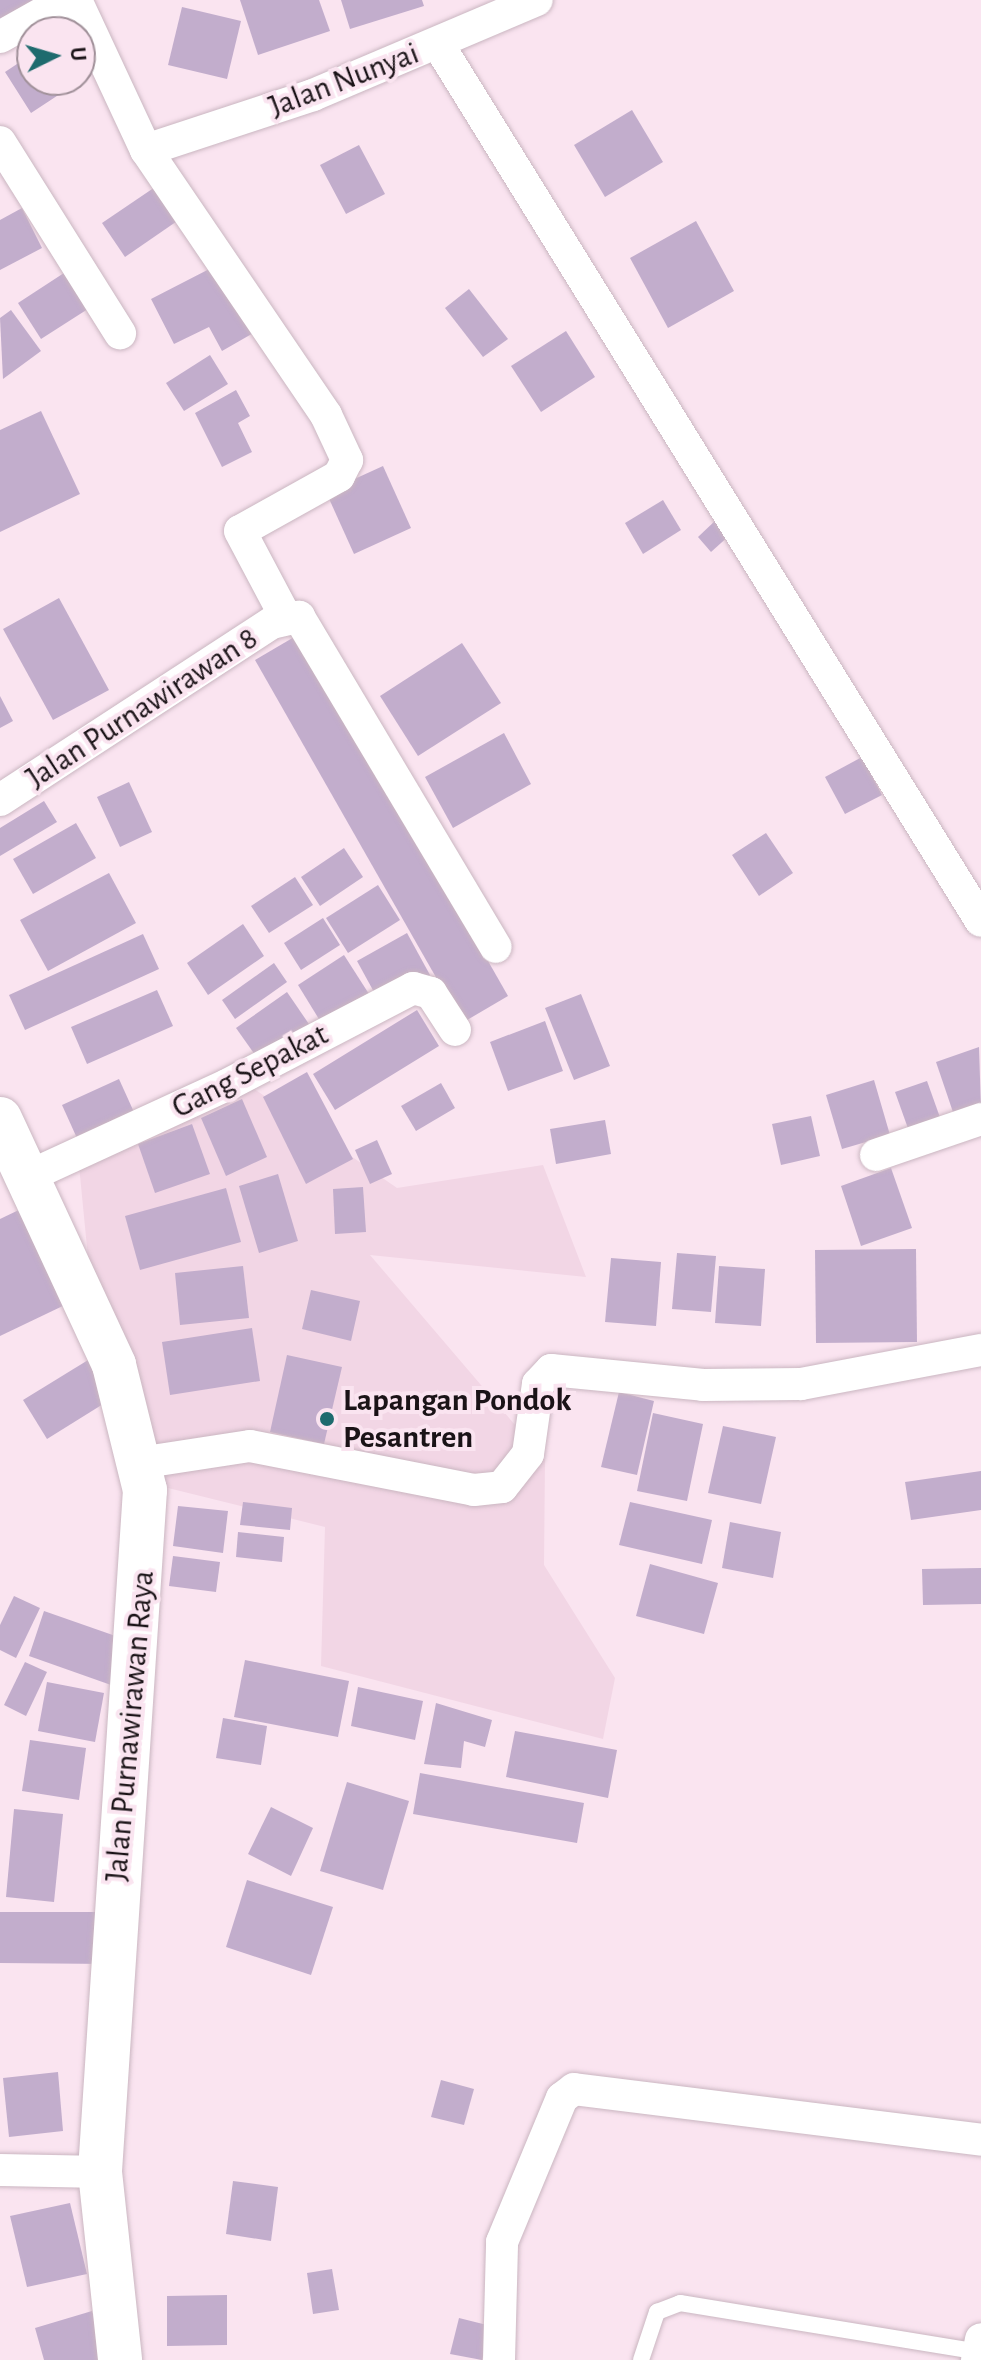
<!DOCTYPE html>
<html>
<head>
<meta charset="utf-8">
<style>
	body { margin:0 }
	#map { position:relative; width:981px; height:2360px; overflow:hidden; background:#fae4f0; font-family:"Alegreya Sans",sans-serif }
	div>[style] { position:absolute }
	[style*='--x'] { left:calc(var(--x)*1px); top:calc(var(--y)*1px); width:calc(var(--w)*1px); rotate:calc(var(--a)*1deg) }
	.built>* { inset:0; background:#f2d6e5 }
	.building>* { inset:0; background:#c2adcc }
	.roads { filter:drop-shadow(0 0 2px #cab6c1) drop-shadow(0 0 2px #cab6c1) }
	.lane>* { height:16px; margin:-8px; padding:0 8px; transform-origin:8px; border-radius:8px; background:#fff }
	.street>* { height:32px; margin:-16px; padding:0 16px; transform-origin:16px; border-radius:16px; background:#fff }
	.secondary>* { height:44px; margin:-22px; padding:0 22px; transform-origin:22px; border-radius:22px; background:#fff }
	.dots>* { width:22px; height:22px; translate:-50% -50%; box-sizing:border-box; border:4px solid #fae4f0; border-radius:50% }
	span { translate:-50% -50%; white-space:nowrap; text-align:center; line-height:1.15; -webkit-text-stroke:8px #fae4f0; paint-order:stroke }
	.street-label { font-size:32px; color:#1a1317 }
	.poi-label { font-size:32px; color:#1a1317; font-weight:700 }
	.left { translate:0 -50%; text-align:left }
	.north { position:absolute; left:16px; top:16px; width:80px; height:80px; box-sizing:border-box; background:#fae4f0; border:2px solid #a09099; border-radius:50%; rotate:85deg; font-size:22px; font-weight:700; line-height:32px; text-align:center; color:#1a1317 }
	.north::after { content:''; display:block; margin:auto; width:28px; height:36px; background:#1e6b6e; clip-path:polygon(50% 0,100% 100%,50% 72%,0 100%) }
</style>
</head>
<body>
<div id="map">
	<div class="built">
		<div style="clip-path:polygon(250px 1086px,397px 1188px,543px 1165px,586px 1277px,370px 1255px,545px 1460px,544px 1565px,615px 1678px,603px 1739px,321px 1666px,325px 1527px,164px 1487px,89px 1268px,78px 1155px)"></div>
	</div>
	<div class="building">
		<div style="clip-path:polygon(0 0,60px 0,0 28px)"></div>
		<div style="clip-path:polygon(240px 0,319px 0,330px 31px,258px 55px)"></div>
		<div style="clip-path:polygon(341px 0,422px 0,424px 6px,350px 29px)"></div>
		<div style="clip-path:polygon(182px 7px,241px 21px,227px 79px,168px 65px)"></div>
		<div style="clip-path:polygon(78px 24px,104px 65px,31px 113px,5px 72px,32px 54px,32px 80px,80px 80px,80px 32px,66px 32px)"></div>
		<div style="clip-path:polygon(632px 110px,663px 162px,605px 197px,574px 145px)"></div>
		<div style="clip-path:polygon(359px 145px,385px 194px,346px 214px,320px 165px)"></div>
		<div style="clip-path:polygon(161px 183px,183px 217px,125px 257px,102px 223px)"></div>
		<div style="clip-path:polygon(22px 208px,42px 248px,0 270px,0 220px)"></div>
		<div style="clip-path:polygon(696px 221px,734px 291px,668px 328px,630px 258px)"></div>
		<div style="clip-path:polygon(219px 264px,257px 331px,222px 351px,209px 327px,174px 344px,151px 299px)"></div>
		<div style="clip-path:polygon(67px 271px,91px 307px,41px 339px,18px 303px)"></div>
		<div style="clip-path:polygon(469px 289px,508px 339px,483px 357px,445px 308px)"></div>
		<div style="clip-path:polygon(11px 310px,41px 351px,3px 379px,0 318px)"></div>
		<div style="clip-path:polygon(566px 331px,595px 377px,541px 412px,511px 366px)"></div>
		<div style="clip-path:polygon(210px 355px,228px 384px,184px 411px,166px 383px)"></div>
		<div style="clip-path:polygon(236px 390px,250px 416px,238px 423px,252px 452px,222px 467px,195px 413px)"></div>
		<div style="clip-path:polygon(41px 411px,80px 494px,0 532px,0 430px)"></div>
		<div style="clip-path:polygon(383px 466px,411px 528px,354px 554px,326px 492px)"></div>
		<div style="clip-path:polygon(663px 500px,681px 530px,643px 554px,625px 523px)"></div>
		<div style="clip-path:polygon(717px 519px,731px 534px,711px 552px,698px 537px)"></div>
		<div style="clip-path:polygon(59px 598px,109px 690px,53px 720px,3px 629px)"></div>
		<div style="clip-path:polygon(301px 633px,508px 996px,462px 1023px,255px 660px)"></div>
		<div style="clip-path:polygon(462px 643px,501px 703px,418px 756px,380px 696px)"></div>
		<div style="clip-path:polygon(0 696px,13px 721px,0 728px)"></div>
		<div style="clip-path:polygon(504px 733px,531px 784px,453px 828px,425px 777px)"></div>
		<div style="clip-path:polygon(862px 757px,882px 795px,845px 814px,825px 777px)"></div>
		<div style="clip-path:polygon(129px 782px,152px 832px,120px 847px,97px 797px)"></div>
		<div style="clip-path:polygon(44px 801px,57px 822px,0 856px,0 828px)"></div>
		<div style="clip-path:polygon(76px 823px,96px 858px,33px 894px,13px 859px)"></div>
		<div style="clip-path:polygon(766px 833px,793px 873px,759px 896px,732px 855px)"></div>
		<div style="clip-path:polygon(344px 848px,363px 877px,320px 906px,301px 877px)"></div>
		<div style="clip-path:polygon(109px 873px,136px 923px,48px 971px,20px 920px)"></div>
		<div style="clip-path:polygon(295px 877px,313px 905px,269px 933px,251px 906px)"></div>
		<div style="clip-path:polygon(378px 885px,400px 920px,348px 953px,326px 918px)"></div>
		<div style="clip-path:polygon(323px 918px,340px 945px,301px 970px,284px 943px)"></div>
		<div style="clip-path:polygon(243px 924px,264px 956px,208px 995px,187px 963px)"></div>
		<div style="clip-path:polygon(407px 933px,430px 975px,380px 1003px,357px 961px)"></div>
		<div style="clip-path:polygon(143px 934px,159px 969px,25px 1030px,9px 995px)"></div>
		<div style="clip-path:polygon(344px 955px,369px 994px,322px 1024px,298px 985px)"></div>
		<div style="clip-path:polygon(274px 963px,287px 982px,235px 1019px,222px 1000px)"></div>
		<div style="clip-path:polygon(157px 990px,173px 1026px,87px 1064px,71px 1027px)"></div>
		<div style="clip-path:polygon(287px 992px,311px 1027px,260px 1062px,236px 1028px)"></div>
		<div style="clip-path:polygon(581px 994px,610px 1066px,574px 1080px,545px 1008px)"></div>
		<div style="clip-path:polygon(417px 1010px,439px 1046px,335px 1110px,313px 1074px)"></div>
		<div style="clip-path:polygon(545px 1021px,563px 1071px,508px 1091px,490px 1042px)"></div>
		<div style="clip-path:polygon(979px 1047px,981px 1109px,955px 1118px,936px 1062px)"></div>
		<div style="clip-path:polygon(307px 1072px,353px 1159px,306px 1184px,263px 1097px)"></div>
		<div style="clip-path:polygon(119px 1079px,138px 1121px,81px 1147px,62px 1105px)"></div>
		<div style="clip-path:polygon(874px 1080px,890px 1135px,842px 1149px,826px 1095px)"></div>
		<div style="clip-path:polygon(927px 1081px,942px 1123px,910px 1134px,895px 1092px)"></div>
		<div style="clip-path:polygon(441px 1083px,455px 1108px,416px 1131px,401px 1106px)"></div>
		<div style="clip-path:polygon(242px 1099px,267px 1157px,226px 1176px,201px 1118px)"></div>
		<div style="clip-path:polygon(811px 1116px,820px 1156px,781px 1165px,772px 1124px)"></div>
		<div style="clip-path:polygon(605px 1120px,611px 1154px,556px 1164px,550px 1129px)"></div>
		<div style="clip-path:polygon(192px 1124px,210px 1174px,155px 1193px,138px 1144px)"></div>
		<div style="clip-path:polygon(377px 1140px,392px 1174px,370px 1184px,355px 1150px)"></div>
		<div style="clip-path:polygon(891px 1168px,912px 1228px,861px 1246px,841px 1186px)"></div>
		<div style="clip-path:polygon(278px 1174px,298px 1241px,259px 1253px,239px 1186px)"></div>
		<div style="clip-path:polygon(363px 1187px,366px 1232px,335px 1234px,333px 1189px)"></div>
		<div style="clip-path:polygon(226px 1188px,241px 1242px,140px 1270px,125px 1216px)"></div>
		<div style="clip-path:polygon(23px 1208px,69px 1303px,0 1336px,0 1219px)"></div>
		<div style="clip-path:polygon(916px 1249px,917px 1342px,816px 1343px,815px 1250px)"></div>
		<div style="clip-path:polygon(677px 1253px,716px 1256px,711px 1312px,672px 1309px)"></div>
		<div style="clip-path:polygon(611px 1258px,661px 1262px,656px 1326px,605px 1322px)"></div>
		<div style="clip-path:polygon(243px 1266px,249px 1318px,180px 1325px,175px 1273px)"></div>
		<div style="clip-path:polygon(719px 1266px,765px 1269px,761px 1326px,715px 1323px)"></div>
		<div style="clip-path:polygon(311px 1290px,360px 1301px,351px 1341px,302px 1329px)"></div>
		<div style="clip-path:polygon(252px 1328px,260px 1381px,170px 1395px,162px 1342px)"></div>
		<div style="clip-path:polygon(287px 1355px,342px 1367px,324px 1444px,270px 1432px)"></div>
		<div style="clip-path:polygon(93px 1357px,116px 1396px,47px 1439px,23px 1400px)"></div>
		<div style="clip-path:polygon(619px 1392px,654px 1401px,637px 1475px,601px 1467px)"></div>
		<div style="clip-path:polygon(653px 1413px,703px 1424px,687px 1501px,637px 1491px)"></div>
		<div style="clip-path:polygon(723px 1426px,776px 1437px,761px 1504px,708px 1493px)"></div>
		<div style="clip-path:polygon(981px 1471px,981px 1510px,911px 1520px,905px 1482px)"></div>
		<div style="clip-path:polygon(243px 1502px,292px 1508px,290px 1530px,240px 1525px)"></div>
		<div style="clip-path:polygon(630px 1502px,712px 1520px,702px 1564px,619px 1545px)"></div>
		<div style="clip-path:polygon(178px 1506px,228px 1511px,223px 1553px,173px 1546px)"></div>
		<div style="clip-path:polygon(730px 1522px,781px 1532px,773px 1578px,722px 1568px)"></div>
		<div style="clip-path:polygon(238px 1532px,284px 1537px,282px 1562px,236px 1557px)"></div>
		<div style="clip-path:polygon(173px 1556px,220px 1562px,216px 1592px,169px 1586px)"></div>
		<div style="clip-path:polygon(650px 1564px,718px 1583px,704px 1634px,636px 1616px)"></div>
		<div style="clip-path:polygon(981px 1568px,981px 1604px,923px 1605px,922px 1569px)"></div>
		<div style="clip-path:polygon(14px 1596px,40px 1608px,16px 1658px,0 1650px,0 1625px)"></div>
		<div style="clip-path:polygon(44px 1611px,127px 1640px,111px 1685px,29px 1656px)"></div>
		<div style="clip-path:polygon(245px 1660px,349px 1681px,338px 1737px,234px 1717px)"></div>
		<div style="clip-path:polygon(25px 1662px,47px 1672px,26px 1716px,4px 1705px)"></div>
		<div style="clip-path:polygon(47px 1682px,104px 1693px,95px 1742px,38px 1731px)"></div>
		<div style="clip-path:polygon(358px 1687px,423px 1701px,415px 1740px,351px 1726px)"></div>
		<div style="clip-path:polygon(436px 1703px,492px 1720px,485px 1747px,464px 1741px,461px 1768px,424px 1764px)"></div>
		<div style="clip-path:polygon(223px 1718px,267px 1726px,261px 1765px,216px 1758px)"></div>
		<div style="clip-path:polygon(515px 1731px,617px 1750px,608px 1798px,506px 1777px)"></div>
		<div style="clip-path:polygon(30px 1740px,86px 1748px,79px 1800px,22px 1791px)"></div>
		<div style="clip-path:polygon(420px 1773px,584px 1803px,577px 1843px,413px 1814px)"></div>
		<div style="clip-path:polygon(347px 1782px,409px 1801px,383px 1890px,320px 1871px)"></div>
		<div style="clip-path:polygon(271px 1807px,313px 1828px,291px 1876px,248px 1854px)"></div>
		<div style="clip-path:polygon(14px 1809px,63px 1814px,54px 1902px,6px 1897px)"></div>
		<div style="clip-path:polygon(247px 1880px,333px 1907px,311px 1975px,226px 1947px)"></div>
		<div style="clip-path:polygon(0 1912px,109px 1912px,109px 1964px,0 1963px)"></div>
		<div style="clip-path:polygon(58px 2072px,63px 2131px,9px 2137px,3px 2078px)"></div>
		<div style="clip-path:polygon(441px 2080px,474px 2089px,464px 2125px,431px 2117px)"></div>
		<div style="clip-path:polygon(233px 2181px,278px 2187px,271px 2241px,226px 2234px)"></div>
		<div style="clip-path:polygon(70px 2203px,87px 2274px,27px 2287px,10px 2216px)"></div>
		<div style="clip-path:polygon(332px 2269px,339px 2310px,313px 2314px,307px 2273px)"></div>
		<div style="clip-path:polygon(227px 2295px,227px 2345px,167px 2346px,167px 2296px)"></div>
		<div style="clip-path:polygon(92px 2311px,106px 2360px,44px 2360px,35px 2328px)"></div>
		<div style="clip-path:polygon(459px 2318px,491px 2326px,482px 2360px,450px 2354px)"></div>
	</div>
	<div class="roads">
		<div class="lane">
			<div style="--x:641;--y:2360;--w:51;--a:-71.6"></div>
			<div style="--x:657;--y:2312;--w:25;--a:-21"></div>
			<div style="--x:680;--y:2303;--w:303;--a:9.3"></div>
		</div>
		<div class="street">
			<div style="--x:76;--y:0;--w:166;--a:65"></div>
			<div style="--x:146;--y:150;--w:320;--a:55.8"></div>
			<div style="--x:326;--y:415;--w:50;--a:65"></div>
			<div style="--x:347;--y:460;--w:18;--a:117"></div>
			<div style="--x:339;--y:476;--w:113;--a:150.9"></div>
			<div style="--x:240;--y:531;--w:98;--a:62.1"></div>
			<div style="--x:0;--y:37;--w:76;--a:-29.3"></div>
			<div style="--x:438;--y:44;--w:1031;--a:58.24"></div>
			<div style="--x:0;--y:142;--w:226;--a:57.9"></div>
			<div style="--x:146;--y:150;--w:176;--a:-18.2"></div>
			<div style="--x:313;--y:95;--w:243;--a:-23"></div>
			<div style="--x:0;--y:800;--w:325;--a:-33.1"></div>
			<div style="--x:272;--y:623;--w:28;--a:-13"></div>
			<div style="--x:299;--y:617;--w:384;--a:59.2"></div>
			<div style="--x:876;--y:1155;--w:111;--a:-18.9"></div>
			<div style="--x:27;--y:1177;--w:220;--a:-24.7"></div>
			<div style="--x:227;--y:1085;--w:210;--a:-27.5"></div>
			<div style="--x:413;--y:988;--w:19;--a:16"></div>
			<div style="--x:431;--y:993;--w:44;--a:57"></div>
			<div style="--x:139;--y:1463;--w:112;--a:-8.7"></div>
			<div style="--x:250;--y:1446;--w:228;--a:11.1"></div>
			<div style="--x:474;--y:1490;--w:28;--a:-6"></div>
			<div style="--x:502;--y:1487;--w:42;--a:-51.8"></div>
			<div style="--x:528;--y:1454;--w:71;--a:-81.9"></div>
			<div style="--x:538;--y:1384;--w:19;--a:-47"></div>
			<div style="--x:551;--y:1370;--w:153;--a:5.6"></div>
			<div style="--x:703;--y:1385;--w:98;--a:-0.6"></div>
			<div style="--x:801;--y:1384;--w:183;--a:-10.7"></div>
			<div style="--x:0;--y:2170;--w:100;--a:1.1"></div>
			<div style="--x:499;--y:2360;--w:118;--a:-88.5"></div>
			<div style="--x:502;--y:2242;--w:156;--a:-67.4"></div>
			<div style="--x:562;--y:2098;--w:15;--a:-37"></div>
			<div style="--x:574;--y:2089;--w:410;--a:7.1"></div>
			<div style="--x:977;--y:2360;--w:21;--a:-79"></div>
		</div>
		<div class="secondary">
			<div style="--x:0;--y:1119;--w:271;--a:65.1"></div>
			<div style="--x:114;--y:1365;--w:129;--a:76.1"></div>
			<div style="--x:145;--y:1490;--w:683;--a:93.78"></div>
			<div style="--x:100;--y:2172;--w:189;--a:83.9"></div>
		</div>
	</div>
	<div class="dots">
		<div style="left:327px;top:1419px;background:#1e6b6e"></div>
	</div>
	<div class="street-label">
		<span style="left:344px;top:80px;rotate:-21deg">Jalan Nunyai</span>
		<span style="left:142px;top:708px;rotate:-33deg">Jalan Purnawirawan 8</span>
		<span style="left:250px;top:1071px;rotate:-27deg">Gang Sepakat</span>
		<span style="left:130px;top:1726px;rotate:-85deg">Jalan Purnawirawan Raya</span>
	</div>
	<div class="poi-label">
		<span class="left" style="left:343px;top:1419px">Lapangan Pondok<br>Pesantren</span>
	</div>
	<div class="north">U</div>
</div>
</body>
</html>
